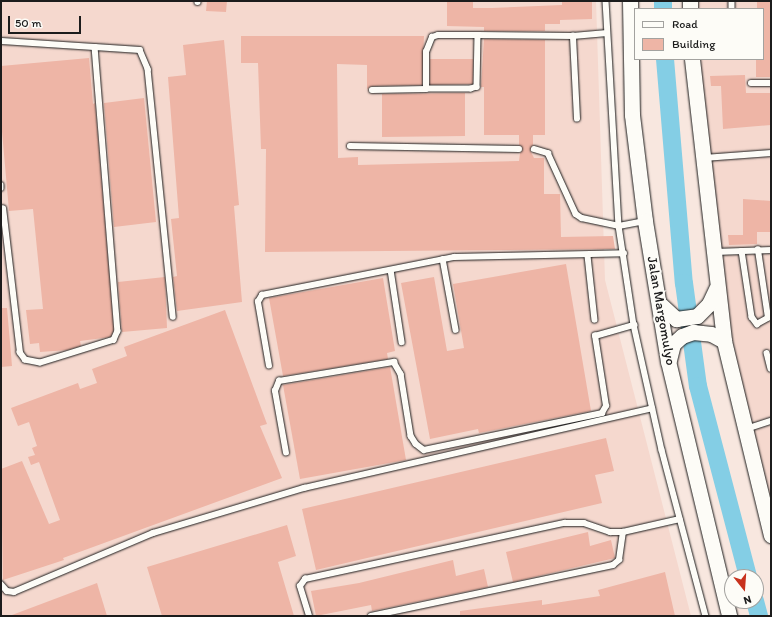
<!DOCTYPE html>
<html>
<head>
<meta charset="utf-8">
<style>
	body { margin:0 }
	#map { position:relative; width:772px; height:617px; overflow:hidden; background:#f8e7df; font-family:Itim,sans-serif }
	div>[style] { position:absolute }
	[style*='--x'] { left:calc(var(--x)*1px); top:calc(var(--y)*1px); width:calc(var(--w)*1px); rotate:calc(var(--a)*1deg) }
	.built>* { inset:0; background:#f5d8ce }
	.river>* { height:18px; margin:-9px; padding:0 9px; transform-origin:9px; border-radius:9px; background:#84cee5 }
	.building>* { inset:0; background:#eeb5a6 }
	.roads { filter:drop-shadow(0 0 1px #1c1c1c) drop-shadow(0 0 1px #1c1c1c) }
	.service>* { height:5.5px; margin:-2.75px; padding:0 2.75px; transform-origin:2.75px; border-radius:2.75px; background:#fdfcf7 }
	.secondary>* { height:15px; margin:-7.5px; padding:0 7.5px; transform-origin:7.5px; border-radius:7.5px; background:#fdfcf7 }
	span { translate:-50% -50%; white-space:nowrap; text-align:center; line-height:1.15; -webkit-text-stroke:4px #fdfcf7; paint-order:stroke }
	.street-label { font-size:14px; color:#1c1c1c }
	.frame { position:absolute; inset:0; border:2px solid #1c1c1c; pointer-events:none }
	.legend { position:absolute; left:634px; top:8px; width:130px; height:52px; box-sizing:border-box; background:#fdfcf7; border:1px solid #a3a29f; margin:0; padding:5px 7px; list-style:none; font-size:12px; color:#1c1c1c }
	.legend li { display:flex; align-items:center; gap:8px; height:20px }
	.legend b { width:20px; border:1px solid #a3a29f }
	.north { position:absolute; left:724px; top:569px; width:40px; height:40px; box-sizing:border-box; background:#fdfcf7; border:1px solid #a3a29f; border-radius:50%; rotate:163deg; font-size:11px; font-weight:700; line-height:16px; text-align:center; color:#1c1c1c }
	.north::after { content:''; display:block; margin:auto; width:14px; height:18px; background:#c8321e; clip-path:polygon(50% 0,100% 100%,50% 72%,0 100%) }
	.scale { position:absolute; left:8px; top:16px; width:73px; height:18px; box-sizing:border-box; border:2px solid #1c1c1c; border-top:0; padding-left:5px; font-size:12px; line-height:14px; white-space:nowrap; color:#1c1c1c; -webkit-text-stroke:3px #fdfcf7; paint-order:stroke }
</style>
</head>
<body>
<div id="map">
	<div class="built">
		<div style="clip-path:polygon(1px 1px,596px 1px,605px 280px,691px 616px,1px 616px)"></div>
		<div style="clip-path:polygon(696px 1px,771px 1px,771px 500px,734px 368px,699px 59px,763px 59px,763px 9px,696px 9px)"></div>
	</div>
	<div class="river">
		<div style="--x:663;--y:1;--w:8;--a:90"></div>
		<div style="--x:665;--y:59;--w:225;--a:85.2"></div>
		<div style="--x:684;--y:283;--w:104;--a:82.3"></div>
		<div style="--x:698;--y:386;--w:197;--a:75.3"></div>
		<div style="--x:755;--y:601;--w:16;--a:75"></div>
	</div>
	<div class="building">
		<div style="clip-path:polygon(207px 1px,227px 1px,226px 12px,206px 11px)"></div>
		<div style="clip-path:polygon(447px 1px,473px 1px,473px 8px,492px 8px,562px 5px,562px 1px,592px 1px,592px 19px,560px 20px,560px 24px,545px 24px,545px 31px,484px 31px,484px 27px,447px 26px)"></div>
		<div style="clip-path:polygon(757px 1px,771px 1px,771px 77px,756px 77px,756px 59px,763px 59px,763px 9px,757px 9px)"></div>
		<div style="clip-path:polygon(241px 36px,424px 36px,422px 85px,372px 86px,367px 89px,367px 65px,337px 64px,338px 158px,358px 157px,358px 165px,519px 161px,520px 153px,523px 149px,519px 145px,519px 135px,484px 135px,484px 87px,481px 87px,484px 39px,545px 40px,545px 135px,533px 135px,533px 145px,530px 150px,534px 158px,544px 158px,544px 194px,560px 194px,561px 237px,613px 236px,615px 249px,265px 252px,266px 149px,261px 149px,258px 63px,241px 63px)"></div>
		<div style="clip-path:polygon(224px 40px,239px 205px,234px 206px,242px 302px,177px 311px,173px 277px,177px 276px,171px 219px,179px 218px,168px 77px,186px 75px,183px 45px)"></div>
		<div style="clip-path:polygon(89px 58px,93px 104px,95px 103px,114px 330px,111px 337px,80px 341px,81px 346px,68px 350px,40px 352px,39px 343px,30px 344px,26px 310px,43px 309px,33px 209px,9px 211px,1px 120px,1px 66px)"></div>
		<div style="clip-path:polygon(430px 59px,473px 59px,473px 84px,430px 85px)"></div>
		<div style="clip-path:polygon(745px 75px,746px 93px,771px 93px,771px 125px,723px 129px,721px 86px,711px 86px,710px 76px)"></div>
		<div style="clip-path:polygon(465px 93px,465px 136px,382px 137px,382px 94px)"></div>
		<div style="clip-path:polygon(144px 98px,156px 222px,114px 227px,104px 103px)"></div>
		<div style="clip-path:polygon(743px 199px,771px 201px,771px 232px,757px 232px,757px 244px,729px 245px,728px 235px,743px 235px)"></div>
		<div style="clip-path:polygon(566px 264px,591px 411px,479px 433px,478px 429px,430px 439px,401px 283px,434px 277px,447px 351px,464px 348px,453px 284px)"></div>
		<div style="clip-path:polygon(165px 277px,167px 328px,122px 332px,118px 282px)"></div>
		<div style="clip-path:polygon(383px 278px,395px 351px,387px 353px,388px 359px,283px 376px,269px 298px)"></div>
		<div style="clip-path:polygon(1px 308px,7px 308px,12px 366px,1px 367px)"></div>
		<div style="clip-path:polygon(225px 310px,267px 424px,260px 426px,282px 478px,63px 558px,64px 560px,3px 580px,1px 469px,22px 461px,49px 524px,60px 520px,39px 462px,31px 465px,28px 457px,35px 455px,32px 448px,37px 446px,29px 422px,18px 426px,11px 408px,78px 383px,80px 389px,97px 383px,92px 369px,127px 356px,124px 347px)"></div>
		<div style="clip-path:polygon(390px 367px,406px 460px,300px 479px,283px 385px)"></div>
		<div style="clip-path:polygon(606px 438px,614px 471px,595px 475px,602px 503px,316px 570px,302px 509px)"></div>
		<div style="clip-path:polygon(287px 525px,296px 556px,278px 562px,294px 616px,162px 616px,147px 567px)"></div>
		<div style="clip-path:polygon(588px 532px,590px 546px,611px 540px,615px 558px,513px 582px,506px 552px)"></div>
		<div style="clip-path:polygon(453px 560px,456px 576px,484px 569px,488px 587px,372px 611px,371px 605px,316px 616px,311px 591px,359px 583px)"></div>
		<div style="clip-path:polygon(665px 572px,675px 616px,460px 616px,460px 611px,542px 600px,542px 605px,600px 596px,598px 590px)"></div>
		<div style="clip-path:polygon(97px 583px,107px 616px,12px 616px,12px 615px)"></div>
	</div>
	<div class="roads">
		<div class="service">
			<div style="--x:198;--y:1;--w:1;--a:90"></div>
			<div style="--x:606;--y:1;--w:225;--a:86.7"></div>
			<div style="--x:619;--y:226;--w:100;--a:81.4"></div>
			<div style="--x:634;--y:325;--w:128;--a:77.4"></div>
			<div style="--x:662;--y:450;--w:172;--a:75.2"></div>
			<div style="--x:732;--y:1;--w:8;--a:90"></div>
			<div style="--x:478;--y:35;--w:52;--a:91.1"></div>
			<div style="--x:477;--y:87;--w:6;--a:162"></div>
			<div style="--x:471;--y:89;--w:45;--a:180"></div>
			<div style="--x:426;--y:89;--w:37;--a:-90"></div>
			<div style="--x:426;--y:52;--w:16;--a:-68"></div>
			<div style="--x:432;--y:37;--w:6;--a:-18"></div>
			<div style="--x:438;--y:35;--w:40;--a:0"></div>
			<div style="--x:478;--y:35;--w:95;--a:0.6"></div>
			<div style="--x:1;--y:41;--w:94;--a:3.7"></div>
			<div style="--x:95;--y:47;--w:285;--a:85.4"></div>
			<div style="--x:118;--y:331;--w:10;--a:114"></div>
			<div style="--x:114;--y:340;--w:77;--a:162.7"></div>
			<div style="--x:40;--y:363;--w:15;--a:-169"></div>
			<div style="--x:25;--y:360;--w:9;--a:-126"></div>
			<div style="--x:20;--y:353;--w:145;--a:-96.7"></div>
			<div style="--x:3;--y:209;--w:2;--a:180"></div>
			<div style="--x:95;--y:47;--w:45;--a:3.8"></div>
			<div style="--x:140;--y:50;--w:21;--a:67"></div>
			<div style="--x:148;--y:69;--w:249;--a:84.2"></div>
			<div style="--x:751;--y:83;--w:20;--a:0"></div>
			<div style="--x:372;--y:90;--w:54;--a:-1.1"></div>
			<div style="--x:577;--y:119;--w:83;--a:-92.8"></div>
			<div style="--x:573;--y:36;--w:34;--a:-5"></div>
			<div style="--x:350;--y:146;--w:169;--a:1"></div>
			<div style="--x:534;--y:149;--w:15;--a:16"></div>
			<div style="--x:548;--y:153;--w:67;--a:65.3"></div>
			<div style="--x:576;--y:214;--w:7;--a:34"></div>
			<div style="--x:582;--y:218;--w:38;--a:12"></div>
			<div style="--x:619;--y:226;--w:26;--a:-11"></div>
			<div style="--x:704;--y:158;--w:67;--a:-4.3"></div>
			<div style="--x:1;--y:185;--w:3;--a:90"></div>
			<div style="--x:742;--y:251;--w:67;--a:81.4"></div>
			<div style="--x:752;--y:317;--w:9;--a:54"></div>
			<div style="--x:757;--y:324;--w:13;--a:-29"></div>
			<div style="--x:768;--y:318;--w:69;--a:-98.4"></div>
			<div style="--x:715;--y:252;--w:56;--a:-2"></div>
			<div style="--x:588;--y:256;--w:64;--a:83.8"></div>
			<div style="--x:443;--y:259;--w:72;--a:79.6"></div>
			<div style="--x:391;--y:270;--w:73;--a:81.3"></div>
			<div style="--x:767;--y:353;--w:16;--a:76"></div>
			<div style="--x:269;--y:366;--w:65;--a:-99.8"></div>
			<div style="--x:258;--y:302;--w:8;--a:-60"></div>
			<div style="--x:262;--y:295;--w:196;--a:-11.2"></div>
			<div style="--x:454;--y:257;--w:170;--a:-1.3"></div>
			<div style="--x:746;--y:429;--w:26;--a:-18"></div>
			<div style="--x:286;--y:453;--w:63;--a:-100.1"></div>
			<div style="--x:275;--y:391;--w:11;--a:-68"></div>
			<div style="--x:279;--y:381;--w:117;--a:-9.4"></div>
			<div style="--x:394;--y:362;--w:14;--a:60"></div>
			<div style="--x:401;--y:374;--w:63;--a:80.8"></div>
			<div style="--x:411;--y:436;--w:9;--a:58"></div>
			<div style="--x:416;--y:444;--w:10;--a:37"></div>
			<div style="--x:424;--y:450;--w:182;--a:-11.7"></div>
			<div style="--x:602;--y:413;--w:8;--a:-60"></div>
			<div style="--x:606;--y:406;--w:71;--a:-98.9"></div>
			<div style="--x:595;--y:336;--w:41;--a:-15.8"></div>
			<div style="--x:1;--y:584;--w:9;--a:49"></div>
			<div style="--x:7;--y:591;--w:7;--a:8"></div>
			<div style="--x:14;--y:592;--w:151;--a:-23"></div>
			<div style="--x:153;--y:533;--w:158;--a:-16.6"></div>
			<div style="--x:304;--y:488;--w:357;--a:-12.9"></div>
			<div style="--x:309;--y:616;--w:31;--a:-107"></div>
			<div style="--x:300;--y:586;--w:9;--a:-54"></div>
			<div style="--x:305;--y:579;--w:266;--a:-12.2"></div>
			<div style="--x:565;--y:523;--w:19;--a:0"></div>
			<div style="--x:584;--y:523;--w:28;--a:19"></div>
			<div style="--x:610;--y:532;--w:13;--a:0"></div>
			<div style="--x:623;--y:532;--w:58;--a:-12.8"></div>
			<div style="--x:371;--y:616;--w:247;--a:-11.9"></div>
			<div style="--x:613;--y:565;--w:8;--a:-40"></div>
			<div style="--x:619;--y:560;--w:28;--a:-82"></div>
		</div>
		<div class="secondary">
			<div style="--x:630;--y:1;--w:114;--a:89"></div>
			<div style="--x:632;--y:115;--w:107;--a:83"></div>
			<div style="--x:645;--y:221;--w:142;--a:80.7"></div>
			<div style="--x:668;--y:361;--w:262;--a:76.5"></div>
			<div style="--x:690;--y:9;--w:8;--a:-90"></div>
			<div style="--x:692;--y:59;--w:284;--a:83.5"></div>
			<div style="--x:724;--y:341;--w:200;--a:76.4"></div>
			<div style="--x:661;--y:305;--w:21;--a:43"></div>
			<div style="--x:676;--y:319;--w:21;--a:-8"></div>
			<div style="--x:697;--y:316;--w:17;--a:-45"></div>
			<div style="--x:709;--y:304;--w:17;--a:-65"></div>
			<div style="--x:669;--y:360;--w:16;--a:-76"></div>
			<div style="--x:673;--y:344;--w:12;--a:-42"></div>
			<div style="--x:682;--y:336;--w:12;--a:-20"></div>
			<div style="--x:693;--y:332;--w:18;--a:6"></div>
			<div style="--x:711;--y:334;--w:15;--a:28"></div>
		</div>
	</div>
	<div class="street-label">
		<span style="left:661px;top:311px;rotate:80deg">Jalan Margomulyo</span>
	</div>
	<div class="frame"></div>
	<ul class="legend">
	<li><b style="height:5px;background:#fdfcf7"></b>Road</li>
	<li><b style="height:11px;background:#eeb5a6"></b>Building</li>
	</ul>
	<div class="north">N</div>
	<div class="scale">50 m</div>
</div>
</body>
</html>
